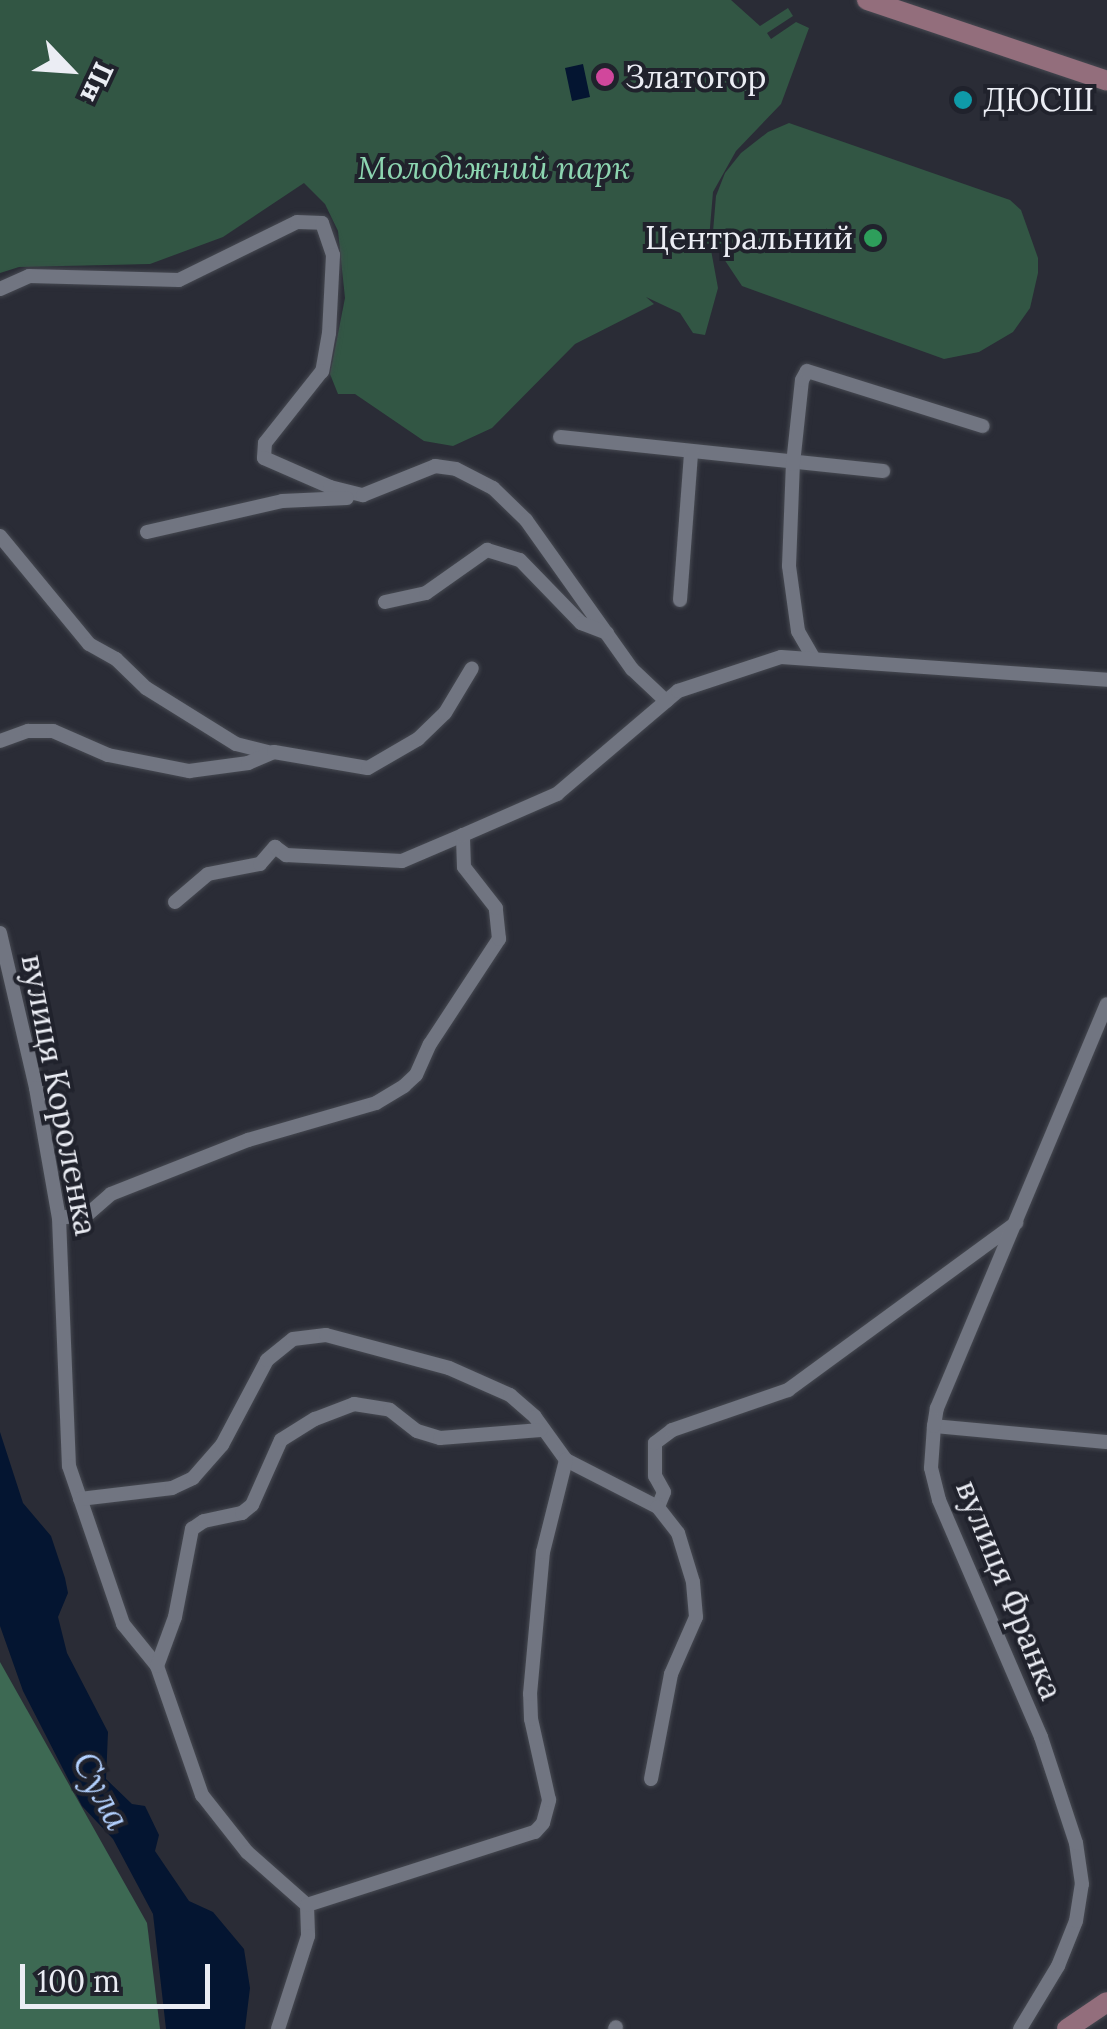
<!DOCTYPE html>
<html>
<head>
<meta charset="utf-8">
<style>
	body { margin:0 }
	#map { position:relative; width:1107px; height:2029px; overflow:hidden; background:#2a2c36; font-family:Lora,serif }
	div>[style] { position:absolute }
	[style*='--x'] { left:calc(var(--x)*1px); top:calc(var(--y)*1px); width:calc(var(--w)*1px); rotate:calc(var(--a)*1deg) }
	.green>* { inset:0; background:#325644 }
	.forest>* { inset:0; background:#3d6953 }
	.water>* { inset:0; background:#041531 }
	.roads { filter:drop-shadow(0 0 2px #464951) drop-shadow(0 0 2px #464951) }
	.minor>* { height:14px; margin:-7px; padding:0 7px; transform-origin:7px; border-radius:7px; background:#717581 }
	.secondary>* { height:20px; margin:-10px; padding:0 10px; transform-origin:10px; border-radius:10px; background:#936e7c }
	.dots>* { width:28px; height:28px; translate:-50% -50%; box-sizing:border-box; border:5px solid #20222c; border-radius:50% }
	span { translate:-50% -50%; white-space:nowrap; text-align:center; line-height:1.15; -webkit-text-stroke:8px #20222c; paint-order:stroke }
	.poi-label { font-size:32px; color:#ebedf4 }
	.left { translate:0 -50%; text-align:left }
	.right { translate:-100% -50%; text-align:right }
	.park-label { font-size:32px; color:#8dd6b1; font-style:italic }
	.street-label { font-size:32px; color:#ebedf4 }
	.water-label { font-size:35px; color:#b2d0fe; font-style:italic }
	.north { position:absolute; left:20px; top:20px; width:100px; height:100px; -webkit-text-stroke:8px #20222c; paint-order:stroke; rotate:115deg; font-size:28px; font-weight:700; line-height:40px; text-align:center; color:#ebedf4 }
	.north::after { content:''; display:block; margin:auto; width:35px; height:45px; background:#ebedf4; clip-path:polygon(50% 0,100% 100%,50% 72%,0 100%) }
	.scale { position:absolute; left:20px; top:1964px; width:190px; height:45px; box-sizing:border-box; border:5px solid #ebedf4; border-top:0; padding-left:12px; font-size:30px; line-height:35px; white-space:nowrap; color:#ebedf4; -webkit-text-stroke:8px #20222c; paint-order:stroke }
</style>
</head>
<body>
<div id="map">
	<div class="green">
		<div style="clip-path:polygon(0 0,731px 0,760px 26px,788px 8px,793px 16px,767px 33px,771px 39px,796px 22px,809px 28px,781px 104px,736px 151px,713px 192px,709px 239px,718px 288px,705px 335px,693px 333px,680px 313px,646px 297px,654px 304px,575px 344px,492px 428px,453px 446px,424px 441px,355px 394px,338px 394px,330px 374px,345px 298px,338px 231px,325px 204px,304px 183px,223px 237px,150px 264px,19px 267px,0 273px)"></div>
		<div style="clip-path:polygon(789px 123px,1010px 200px,1021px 210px,1038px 258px,1038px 273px,1030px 308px,1013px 332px,979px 352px,944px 359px,742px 286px,718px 250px,713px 232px,716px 196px,725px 173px,741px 153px,768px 132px)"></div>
	</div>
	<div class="forest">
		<div style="clip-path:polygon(0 1662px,147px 1923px,160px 2029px,0 2029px)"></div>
	</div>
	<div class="water">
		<div style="clip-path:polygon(583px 64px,590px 97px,572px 101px,565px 68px)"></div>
		<div style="clip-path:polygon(0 1432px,23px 1503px,51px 1536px,65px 1578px,68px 1593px,58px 1617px,67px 1653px,108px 1732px,106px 1779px,132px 1804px,145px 1806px,159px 1835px,155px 1851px,189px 1901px,213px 1912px,244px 1949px,250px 1988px,245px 2029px,166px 2029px,153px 1914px,113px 1839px,82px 1806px,23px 1691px,0 1626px)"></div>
	</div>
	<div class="roads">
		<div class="minor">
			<div style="--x:0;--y:289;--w:32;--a:-24"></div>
			<div style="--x:29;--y:276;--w:150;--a:1.5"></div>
			<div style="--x:179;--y:280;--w:131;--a:-26.2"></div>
			<div style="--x:297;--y:222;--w:25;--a:2"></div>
			<div style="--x:322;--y:223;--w:34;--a:71"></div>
			<div style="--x:333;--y:255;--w:78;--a:92.9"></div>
			<div style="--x:329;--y:333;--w:39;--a:100"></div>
			<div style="--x:322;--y:371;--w:92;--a:128.4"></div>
			<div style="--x:265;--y:443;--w:15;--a:94"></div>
			<div style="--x:264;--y:458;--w:72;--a:23.7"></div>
			<div style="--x:330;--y:487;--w:34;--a:14"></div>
			<div style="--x:363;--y:495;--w:78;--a:-21.9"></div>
			<div style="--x:435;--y:466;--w:21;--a:8"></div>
			<div style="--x:456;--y:469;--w:42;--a:27.2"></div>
			<div style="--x:493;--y:488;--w:46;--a:44.1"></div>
			<div style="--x:526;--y:520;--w:183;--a:54.6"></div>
			<div style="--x:632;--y:669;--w:47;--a:43.3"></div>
			<div style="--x:560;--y:437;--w:325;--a:6"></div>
			<div style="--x:147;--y:532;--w:139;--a:-12.9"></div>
			<div style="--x:282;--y:501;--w:65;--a:-2.6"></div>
			<div style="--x:0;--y:536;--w:140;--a:50.5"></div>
			<div style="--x:89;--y:644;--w:31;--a:29"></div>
			<div style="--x:116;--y:659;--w:42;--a:44"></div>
			<div style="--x:146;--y:688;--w:106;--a:31.9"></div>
			<div style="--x:236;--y:744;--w:34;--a:14"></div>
			<div style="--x:680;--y:600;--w:148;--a:-85.7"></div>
			<div style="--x:385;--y:602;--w:42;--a:-12.4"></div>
			<div style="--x:426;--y:593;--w:75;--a:-35.2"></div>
			<div style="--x:487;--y:550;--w:34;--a:17"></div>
			<div style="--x:520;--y:560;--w:88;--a:45.9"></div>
			<div style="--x:581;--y:623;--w:28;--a:21"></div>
			<div style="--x:814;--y:659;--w:32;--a:-120"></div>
			<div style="--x:798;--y:631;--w:66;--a:-97.9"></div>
			<div style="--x:789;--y:566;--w:102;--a:-87.8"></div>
			<div style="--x:793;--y:464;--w:84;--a:-83.9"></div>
			<div style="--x:802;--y:380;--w:10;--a:-61"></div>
			<div style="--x:807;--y:371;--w:184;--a:17.4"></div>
			<div style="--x:0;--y:741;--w:30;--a:-20"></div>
			<div style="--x:28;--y:731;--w:25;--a:0"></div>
			<div style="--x:53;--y:731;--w:60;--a:23.6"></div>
			<div style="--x:108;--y:755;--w:83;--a:11.2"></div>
			<div style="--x:189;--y:771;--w:60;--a:-7.7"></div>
			<div style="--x:248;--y:763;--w:28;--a:-23"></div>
			<div style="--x:274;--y:752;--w:95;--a:9.7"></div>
			<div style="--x:368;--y:768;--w:58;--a:-30.1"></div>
			<div style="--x:418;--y:739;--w:37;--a:-44"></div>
			<div style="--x:445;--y:713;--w:52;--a:-59"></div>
			<div style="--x:175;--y:902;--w:43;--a:-40.3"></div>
			<div style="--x:208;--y:874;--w:53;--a:-10.9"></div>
			<div style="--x:260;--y:864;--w:23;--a:-49"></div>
			<div style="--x:275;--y:847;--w:14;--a:36"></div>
			<div style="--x:286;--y:855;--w:116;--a:3"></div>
			<div style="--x:402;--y:861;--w:66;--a:-23.1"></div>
			<div style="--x:0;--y:933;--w:159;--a:76.9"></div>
			<div style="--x:36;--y:1088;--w:132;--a:80"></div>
			<div style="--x:59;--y:1218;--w:248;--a:87.7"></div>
			<div style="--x:69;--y:1466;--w:167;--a:71.1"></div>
			<div style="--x:123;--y:1624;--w:54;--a:51"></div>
			<div style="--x:157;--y:1666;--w:137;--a:70.8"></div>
			<div style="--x:202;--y:1795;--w:73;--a:51.7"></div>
			<div style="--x:247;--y:1852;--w:80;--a:41.5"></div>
			<div style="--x:307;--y:1905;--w:31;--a:88"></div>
			<div style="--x:308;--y:1936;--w:98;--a:107.9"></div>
			<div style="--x:59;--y:1218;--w:29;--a:-8"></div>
			<div style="--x:88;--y:1214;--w:30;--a:-41"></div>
			<div style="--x:111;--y:1194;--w:147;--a:-21.5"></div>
			<div style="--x:248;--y:1140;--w:133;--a:-16.1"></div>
			<div style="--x:376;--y:1103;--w:33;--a:-31"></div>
			<div style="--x:404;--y:1086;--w:16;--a:-43"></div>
			<div style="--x:416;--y:1075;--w:34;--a:-66"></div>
			<div style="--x:430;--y:1044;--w:126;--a:-56.7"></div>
			<div style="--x:499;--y:939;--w:31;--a:-96"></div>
			<div style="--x:496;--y:908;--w:52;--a:-128"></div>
			<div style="--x:464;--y:867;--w:32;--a:-92"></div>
			<div style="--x:463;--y:835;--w:103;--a:-23.6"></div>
			<div style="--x:557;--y:794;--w:159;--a:-40.4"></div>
			<div style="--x:678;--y:691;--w:108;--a:-18.3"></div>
			<div style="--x:781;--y:657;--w:327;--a:4"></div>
			<div style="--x:934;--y:1426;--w:174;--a:5.3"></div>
			<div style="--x:80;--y:1499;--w:93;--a:-6.8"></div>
			<div style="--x:172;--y:1488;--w:23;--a:-25"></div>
			<div style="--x:193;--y:1478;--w:44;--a:-48.7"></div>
			<div style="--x:222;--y:1445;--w:96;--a:-62.1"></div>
			<div style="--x:267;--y:1360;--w:33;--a:-39"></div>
			<div style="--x:293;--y:1339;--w:33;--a:-7"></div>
			<div style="--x:326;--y:1335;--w:127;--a:15"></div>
			<div style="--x:449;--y:1368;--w:67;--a:23.9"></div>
			<div style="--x:510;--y:1395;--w:33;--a:41"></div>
			<div style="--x:535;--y:1417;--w:53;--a:54.2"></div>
			<div style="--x:566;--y:1460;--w:103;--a:27.1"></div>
			<div style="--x:658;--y:1507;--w:16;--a:-68"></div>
			<div style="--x:664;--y:1492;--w:18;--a:-119"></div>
			<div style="--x:655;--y:1476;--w:33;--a:-90"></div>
			<div style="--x:655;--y:1443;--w:21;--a:-37"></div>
			<div style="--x:672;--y:1430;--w:123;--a:-19"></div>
			<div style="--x:788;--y:1390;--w:283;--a:-36.2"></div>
			<div style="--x:157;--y:1666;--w:52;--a:-69.8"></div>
			<div style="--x:175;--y:1617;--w:90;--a:-79.1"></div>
			<div style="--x:192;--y:1529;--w:14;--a:-34"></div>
			<div style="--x:204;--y:1521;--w:39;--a:-12"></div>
			<div style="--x:242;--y:1513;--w:13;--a:-39"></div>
			<div style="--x:252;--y:1505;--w:71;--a:-66"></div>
			<div style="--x:281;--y:1440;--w:40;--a:-32"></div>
			<div style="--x:315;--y:1419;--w:42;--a:-21"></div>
			<div style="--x:354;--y:1404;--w:36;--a:9"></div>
			<div style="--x:390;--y:1410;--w:34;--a:38"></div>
			<div style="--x:417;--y:1431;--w:24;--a:17"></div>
			<div style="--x:440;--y:1438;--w:101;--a:-4.5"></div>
			<div style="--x:651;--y:1779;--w:107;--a:-79.2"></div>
			<div style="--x:671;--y:1674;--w:62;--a:-66.3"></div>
			<div style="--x:696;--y:1617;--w:35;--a:-95"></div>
			<div style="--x:693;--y:1582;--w:51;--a:-107"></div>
			<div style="--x:678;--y:1533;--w:33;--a:-128"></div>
			<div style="--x:307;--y:1905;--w:239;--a:-17.8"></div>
			<div style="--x:535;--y:1832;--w:12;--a:-48"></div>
			<div style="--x:543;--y:1823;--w:24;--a:-75"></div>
			<div style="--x:549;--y:1800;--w:83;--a:-102.5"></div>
			<div style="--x:531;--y:1719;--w:25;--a:-92"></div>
			<div style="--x:530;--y:1694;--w:143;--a:-84.8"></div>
			<div style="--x:543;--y:1552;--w:95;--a:-76"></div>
			<div style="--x:615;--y:2029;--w:2;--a:-63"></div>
			<div style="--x:1020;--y:2029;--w:74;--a:-58.9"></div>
			<div style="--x:1058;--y:1966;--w:48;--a:-68.2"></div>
			<div style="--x:1076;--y:1921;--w:37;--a:-81"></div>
			<div style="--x:1082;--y:1884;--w:41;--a:-98.3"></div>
			<div style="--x:1076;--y:1843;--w:112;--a:-108.3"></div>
			<div style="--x:1041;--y:1737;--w:258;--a:-113.3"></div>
			<div style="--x:939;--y:1500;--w:33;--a:-104"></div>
			<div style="--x:931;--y:1468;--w:42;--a:-85.9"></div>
			<div style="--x:934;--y:1426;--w:18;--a:-81"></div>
			<div style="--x:937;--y:1408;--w:438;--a:-67.2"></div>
		</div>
		<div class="secondary">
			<div style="--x:867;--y:0;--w:253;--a:18.6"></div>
			<div style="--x:1067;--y:2029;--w:48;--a:-34"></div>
		</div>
	</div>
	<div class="dots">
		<div style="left:605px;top:77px;background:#d1479c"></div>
		<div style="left:963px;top:100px;background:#0f9aa8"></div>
		<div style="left:873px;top:238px;background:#2e9e5b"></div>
	</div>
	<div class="poi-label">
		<span class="left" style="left:625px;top:77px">Златогор</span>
		<span class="left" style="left:983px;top:100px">ДЮСШ</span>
		<span class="right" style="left:853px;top:238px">Центральний</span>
	</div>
	<div class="park-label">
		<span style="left:494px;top:168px">Молодіжний парк</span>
	</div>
	<div class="street-label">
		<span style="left:59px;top:1095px;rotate:79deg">вулиця Короленка</span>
		<span style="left:1009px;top:1590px;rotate:68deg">вулиця Франка</span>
	</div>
	<div class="water-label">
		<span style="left:101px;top:1791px;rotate:62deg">Сула</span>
	</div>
	<div class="north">Пн</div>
	<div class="scale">100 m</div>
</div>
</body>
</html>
